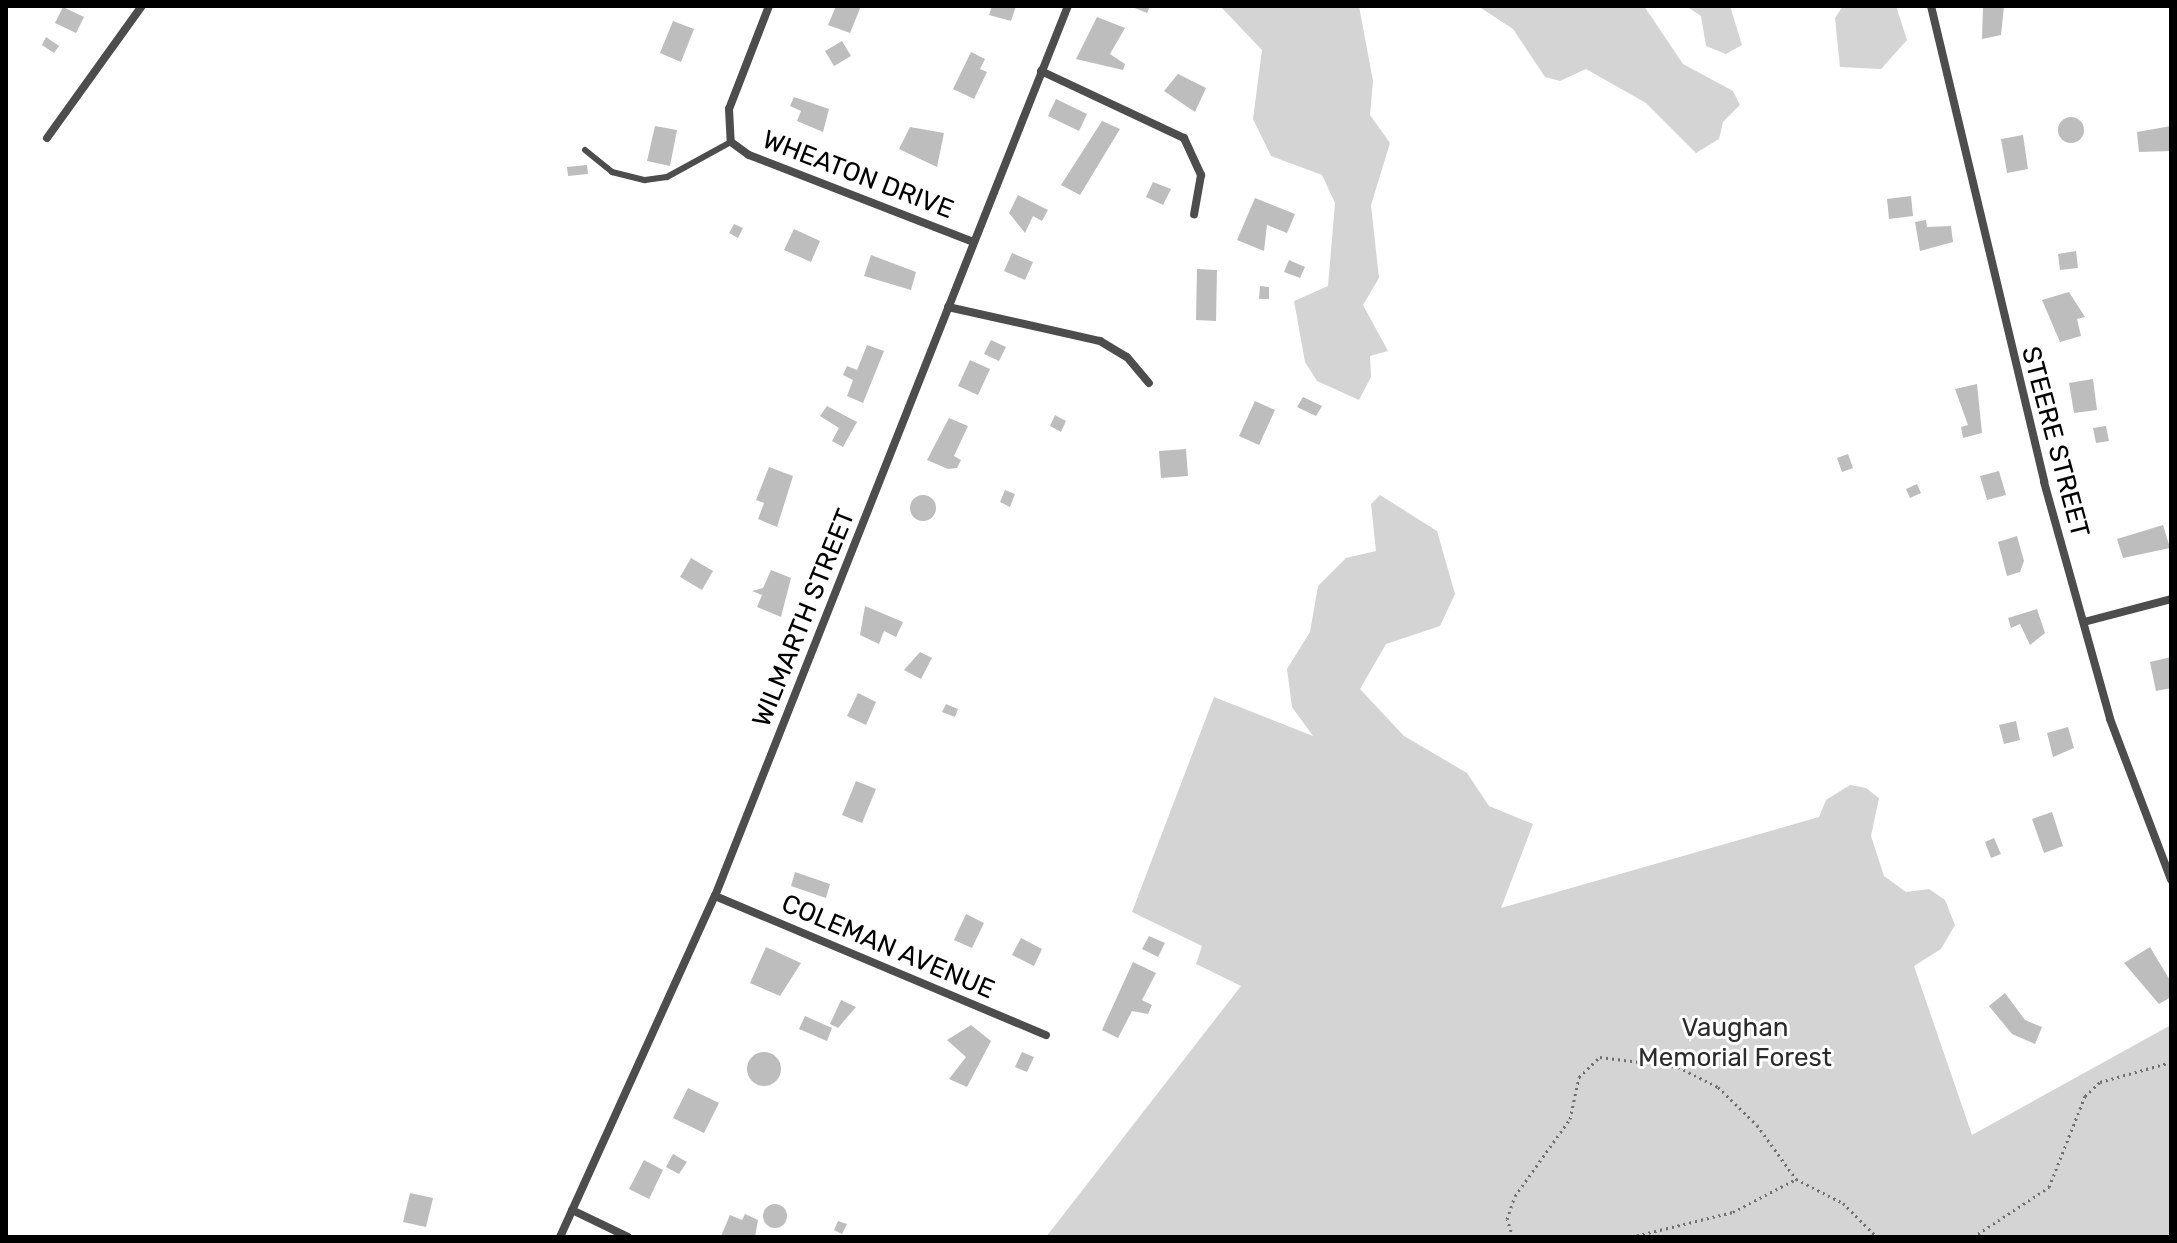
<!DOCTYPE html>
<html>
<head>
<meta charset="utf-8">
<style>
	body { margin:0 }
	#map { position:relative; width:2177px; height:1243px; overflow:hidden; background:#fff; font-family:Rubik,sans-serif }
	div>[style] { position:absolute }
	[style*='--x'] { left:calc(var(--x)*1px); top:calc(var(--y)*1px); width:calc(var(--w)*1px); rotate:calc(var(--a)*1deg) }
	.green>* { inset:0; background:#d4d4d4 }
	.building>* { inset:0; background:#bdbdbd }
	.round { border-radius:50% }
	.path>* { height:3px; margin-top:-1.5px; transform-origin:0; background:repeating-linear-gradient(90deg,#6f6f6f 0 2px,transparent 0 6px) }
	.service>* { height:6px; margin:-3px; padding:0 3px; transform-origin:3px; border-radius:3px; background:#4d4d4d }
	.minor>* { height:8px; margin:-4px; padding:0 4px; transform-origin:4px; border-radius:4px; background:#4d4d4d }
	span { translate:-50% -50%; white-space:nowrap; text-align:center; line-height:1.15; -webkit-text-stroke:6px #fff; paint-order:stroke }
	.street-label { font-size:26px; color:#000 }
	.park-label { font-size:26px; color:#2b2b2b }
	.frame { position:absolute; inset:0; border:8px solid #000; pointer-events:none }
</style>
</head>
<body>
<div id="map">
	<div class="green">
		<div style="clip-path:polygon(1220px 6px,1359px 6px,1373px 81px,1370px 115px,1390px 143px,1371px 205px,1379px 278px,1363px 305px,1388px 351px,1370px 356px,1371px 377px,1359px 400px,1317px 381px,1305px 362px,1294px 301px,1328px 286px,1335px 203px,1322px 175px,1271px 156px,1253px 119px,1262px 50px)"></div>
		<div style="clip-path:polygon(1478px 6px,1644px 6px,1683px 64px,1733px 91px,1740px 105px,1723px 122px,1719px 139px,1696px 153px,1646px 103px,1586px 69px,1560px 81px,1545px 77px,1513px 29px)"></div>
		<div style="clip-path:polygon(1686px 6px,1730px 6px,1742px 45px,1726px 54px,1706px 46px,1701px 16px)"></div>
		<div style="clip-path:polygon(1843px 6px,1896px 6px,1907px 40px,1881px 69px,1840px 67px,1835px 18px)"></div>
		<div style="clip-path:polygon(1380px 495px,1437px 531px,1455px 594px,1440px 626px,1386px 644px,1360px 689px,1404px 736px,1467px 773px,1489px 806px,1533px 824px,1501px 908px,1819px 817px,1826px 800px,1850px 785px,1866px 788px,1879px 798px,1871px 836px,1884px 876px,1906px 892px,1929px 889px,1945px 900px,1955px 925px,1941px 949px,1914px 966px,1972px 1135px,2171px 1025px,2171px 1237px,1046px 1237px,1241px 986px,1196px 964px,1202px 946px,1132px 912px,1214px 697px,1313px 736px,1292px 707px,1287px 669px,1310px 632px,1318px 586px,1346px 558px,1376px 551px,1371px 504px)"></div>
	</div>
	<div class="building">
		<div style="clip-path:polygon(836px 6px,861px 6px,850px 33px,828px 25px)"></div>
		<div style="clip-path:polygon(992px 6px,1016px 6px,1011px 21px,989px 15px)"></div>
		<div style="clip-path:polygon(1130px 6px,1150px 6px,1147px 13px)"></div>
		<div style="clip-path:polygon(1983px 6px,2004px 6px,2001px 35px,1982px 39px)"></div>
		<div style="clip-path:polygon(63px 7px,84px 17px,76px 33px,55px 23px)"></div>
		<div style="clip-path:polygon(1097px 17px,1125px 28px,1110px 54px,1125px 64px,1123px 70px,1076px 59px)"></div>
		<div style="clip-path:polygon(673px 21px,694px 29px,681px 62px,660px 53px)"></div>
		<div style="clip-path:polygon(46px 37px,59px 46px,54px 53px,42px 45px)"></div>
		<div style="clip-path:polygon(842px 41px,851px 56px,834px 66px,825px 51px)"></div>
		<div style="clip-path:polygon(971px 52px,985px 59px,980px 69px,987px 72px,974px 99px,953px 89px)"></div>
		<div style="clip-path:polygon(1178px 74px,1206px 88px,1195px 112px,1164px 91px)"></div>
		<div style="clip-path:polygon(794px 97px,829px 109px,823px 132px,797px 121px,801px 111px,790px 106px)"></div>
		<div style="clip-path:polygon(1056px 99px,1087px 114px,1079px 131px,1048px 116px)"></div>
		<div class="round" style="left:2058px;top:117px;width:26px;height:26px"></div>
		<div style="clip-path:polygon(1102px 121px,1120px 129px,1080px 195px,1061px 185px)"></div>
		<div style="clip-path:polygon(655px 126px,677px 130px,670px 166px,647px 161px)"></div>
		<div style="clip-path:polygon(2171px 126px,2171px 151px,2139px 152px,2137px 132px)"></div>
		<div style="clip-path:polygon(910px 127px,944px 133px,937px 167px,899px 149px)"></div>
		<div style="clip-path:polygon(2023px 135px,2028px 169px,2007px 173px,2001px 139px)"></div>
		<div style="clip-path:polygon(587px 165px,588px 174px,568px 176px,567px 167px)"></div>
		<div style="clip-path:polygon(1153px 182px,1171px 189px,1163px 205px,1146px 197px)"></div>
		<div style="clip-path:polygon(1018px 195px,1048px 210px,1042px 221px,1033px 216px,1025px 233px,1009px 213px)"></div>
		<div style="clip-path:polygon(1911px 196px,1913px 216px,1889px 219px,1887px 199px)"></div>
		<div style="clip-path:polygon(1255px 198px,1295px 214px,1287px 233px,1267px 225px,1264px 251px,1237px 240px)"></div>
		<div style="clip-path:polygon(1926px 220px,1927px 227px,1951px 226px,1953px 242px,1920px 251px,1915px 222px)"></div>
		<div style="clip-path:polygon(734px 224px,743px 228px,738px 238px,729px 233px)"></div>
		<div style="clip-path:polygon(794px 229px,820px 241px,811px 262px,784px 250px)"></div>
		<div style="clip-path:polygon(2076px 251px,2078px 268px,2060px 270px,2058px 254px)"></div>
		<div style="clip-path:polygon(1012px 253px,1033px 262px,1025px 280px,1004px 271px)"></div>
		<div style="clip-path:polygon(871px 255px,916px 272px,911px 290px,864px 276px)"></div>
		<div style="clip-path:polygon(1289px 260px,1305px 267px,1300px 278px,1284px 272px)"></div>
		<div style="clip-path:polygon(1197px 269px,1217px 270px,1216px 321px,1196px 320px)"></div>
		<div style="clip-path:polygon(1260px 286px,1269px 287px,1269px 299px,1259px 299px)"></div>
		<div style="clip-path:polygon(2069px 292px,2085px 317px,2077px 319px,2081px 336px,2060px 342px,2042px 300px)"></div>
		<div style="clip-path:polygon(991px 340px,1006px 347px,999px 361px,984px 354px)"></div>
		<div style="clip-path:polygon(867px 345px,884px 351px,863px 403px,847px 396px,853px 380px,843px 375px,847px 366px,857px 370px)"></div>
		<div style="clip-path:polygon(970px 360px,990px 369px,978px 395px,958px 386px)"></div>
		<div style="clip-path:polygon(2093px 379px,2097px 410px,2074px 413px,2069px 383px)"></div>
		<div style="clip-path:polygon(1977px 384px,1982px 433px,1963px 438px,1961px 427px,1968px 425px,1955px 389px)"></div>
		<div style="clip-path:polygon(1303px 397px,1322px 406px,1316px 416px,1297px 407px)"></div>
		<div style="clip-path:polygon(1255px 401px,1275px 410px,1259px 445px,1239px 436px)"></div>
		<div style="clip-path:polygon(827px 406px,857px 422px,843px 447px,832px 441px,839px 428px,820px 416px)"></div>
		<div style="clip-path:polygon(1055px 415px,1066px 421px,1061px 432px,1050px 426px)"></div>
		<div style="clip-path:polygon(949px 418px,968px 426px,954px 456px,961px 460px,957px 468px,948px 469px,927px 460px)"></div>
		<div style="clip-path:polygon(2106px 426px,2109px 441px,2096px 443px,2093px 428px)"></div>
		<div style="clip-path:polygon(1186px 449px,1188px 476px,1161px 478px,1159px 451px)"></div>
		<div style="clip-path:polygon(1848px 454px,1853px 468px,1842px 472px,1837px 458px)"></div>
		<div style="clip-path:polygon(769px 467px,793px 476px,777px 527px,758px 519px,764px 503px,756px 500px)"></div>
		<div style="clip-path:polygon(1999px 471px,2006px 495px,1987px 500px,1980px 476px)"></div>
		<div style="clip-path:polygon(1917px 484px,1921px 493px,1910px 498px,1906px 489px)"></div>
		<div style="clip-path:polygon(1005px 490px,1015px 494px,1010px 507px,1000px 502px)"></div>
		<div class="round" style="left:910px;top:495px;width:26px;height:26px"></div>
		<div style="clip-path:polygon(2163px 525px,2170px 548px,2123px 558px,2117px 539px)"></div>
		<div style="clip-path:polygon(2017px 536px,2024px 561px,2020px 572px,2007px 576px,1998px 542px)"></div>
		<div style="clip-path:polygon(691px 558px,713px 571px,702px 590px,680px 577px)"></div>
		<div style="clip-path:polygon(771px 570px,791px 578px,781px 617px,757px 607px,762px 595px,752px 591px,763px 588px)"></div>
		<div style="clip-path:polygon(865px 606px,903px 622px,896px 637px,884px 631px,879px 644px,860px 635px)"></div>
		<div style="clip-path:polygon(2037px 609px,2045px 633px,2030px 645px,2020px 624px,2011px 628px,2008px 618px)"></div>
		<div style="clip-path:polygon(920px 652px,932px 658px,921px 679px,904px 670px)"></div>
		<div style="clip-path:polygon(2171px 657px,2171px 688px,2156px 691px,2150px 662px)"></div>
		<div style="clip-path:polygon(858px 693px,876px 702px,866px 725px,847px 716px)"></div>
		<div style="clip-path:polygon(946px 704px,958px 709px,955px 717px,942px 712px)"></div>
		<div style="clip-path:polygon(2016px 721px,2020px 740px,2004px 744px,1999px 725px)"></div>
		<div style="clip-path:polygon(2068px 727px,2074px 748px,2053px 757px,2047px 733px)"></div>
		<div style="clip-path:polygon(856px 781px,876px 789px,862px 823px,842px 815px)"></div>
		<div style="clip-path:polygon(2052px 812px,2063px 846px,2044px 853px,2032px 819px)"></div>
		<div style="clip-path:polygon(1994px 838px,2001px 854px,1991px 858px,1985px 842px)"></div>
		<div style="clip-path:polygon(795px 872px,830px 884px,826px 898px,791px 886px)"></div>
		<div style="clip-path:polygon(966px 914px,984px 923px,972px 948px,954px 940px)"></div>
		<div style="clip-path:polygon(1149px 936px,1165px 943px,1158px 957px,1142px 949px)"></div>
		<div style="clip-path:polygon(1021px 938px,1042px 949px,1034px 966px,1012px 955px)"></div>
		<div style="clip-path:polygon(766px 947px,801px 963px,780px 996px,750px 983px)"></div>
		<div style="clip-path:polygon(2150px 947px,2171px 982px,2171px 997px,2159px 1004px,2124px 963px)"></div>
		<div style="clip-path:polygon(1133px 962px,1156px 973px,1142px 1000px,1152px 1005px,1148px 1014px,1132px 1011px,1118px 1038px,1102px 1030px)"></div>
		<div style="clip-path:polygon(2005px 993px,2025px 1020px,2042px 1027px,2035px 1044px,2012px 1034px,1989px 1006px)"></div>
		<div style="clip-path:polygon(841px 1000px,856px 1007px,838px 1028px,830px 1024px)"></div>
		<div style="clip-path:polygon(805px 1016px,832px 1028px,827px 1041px,799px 1029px)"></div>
		<div style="clip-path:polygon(971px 1025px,991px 1041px,967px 1087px,949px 1079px,966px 1057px,947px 1040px)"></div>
		<div style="clip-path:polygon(1022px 1052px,1034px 1057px,1027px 1072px,1015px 1067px)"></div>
		<div class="round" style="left:747px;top:1052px;width:34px;height:34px"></div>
		<div style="clip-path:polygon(688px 1088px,719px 1103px,704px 1133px,673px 1118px)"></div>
		<div style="clip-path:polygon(673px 1154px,687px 1162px,679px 1174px,666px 1167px)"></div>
		<div style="clip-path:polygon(644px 1160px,663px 1170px,649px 1199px,629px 1189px)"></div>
		<div style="clip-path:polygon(410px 1193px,433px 1198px,426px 1227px,403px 1222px)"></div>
		<div class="round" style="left:763px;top:1204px;width:24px;height:24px"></div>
		<div style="clip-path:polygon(745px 1214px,758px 1220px,755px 1237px,721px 1236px,730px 1215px,742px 1220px)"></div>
		<div style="clip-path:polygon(838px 1221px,847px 1224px,842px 1234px,834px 1230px)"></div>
	</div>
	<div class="path">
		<div style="--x:1513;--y:1237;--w:19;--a:-108"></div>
		<div style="--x:1507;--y:1219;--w:24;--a:-71"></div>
		<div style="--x:1515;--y:1196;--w:95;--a:-54.5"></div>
		<div style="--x:1570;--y:1119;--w:43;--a:-77.9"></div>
		<div style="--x:1579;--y:1077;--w:29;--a:-44"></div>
		<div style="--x:1600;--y:1057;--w:79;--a:7.3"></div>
		<div style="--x:1678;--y:1067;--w:45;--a:26.6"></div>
		<div style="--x:1718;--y:1087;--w:54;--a:44.3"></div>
		<div style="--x:1757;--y:1125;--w:67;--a:54.2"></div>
		<div style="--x:1796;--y:1179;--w:53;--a:27.1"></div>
		<div style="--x:1843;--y:1203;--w:48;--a:45"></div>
		<div style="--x:1631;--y:1237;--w:105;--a:-13.8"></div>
		<div style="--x:1733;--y:1212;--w:71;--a:-27.6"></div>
		<div style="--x:1973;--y:1237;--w:91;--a:-33.3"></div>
		<div style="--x:2049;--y:1187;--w:98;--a:-68.4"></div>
		<div style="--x:2085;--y:1096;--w:21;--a:-43"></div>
		<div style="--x:2100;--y:1082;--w:74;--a:-15.7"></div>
	</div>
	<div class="service">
		<div style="--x:585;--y:150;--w:35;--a:39"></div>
		<div style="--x:612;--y:172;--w:34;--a:14"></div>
		<div style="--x:645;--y:180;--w:22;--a:-8"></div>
		<div style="--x:667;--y:177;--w:73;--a:-28.7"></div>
	</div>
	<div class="minor">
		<div style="--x:769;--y:6;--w:110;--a:111.2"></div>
		<div style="--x:729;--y:109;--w:33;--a:87"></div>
		<div style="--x:731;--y:142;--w:22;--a:36"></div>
		<div style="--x:749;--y:155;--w:240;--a:21.2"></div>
		<div style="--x:1931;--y:6;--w:489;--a:76.6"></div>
		<div style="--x:2044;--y:482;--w:246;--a:74.4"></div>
		<div style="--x:2110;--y:719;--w:172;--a:69.2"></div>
		<div style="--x:1041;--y:71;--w:158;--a:25.1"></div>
		<div style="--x:1184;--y:138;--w:41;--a:65.3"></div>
		<div style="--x:1201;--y:175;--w:40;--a:100"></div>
		<div style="--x:47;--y:138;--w:163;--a:-54.3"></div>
		<div style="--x:948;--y:307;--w:156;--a:12.6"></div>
		<div style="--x:1100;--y:341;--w:31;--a:31"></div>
		<div style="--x:1127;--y:357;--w:34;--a:50"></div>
		<div style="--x:2084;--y:622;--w:90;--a:-14.8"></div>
		<div style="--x:715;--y:896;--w:359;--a:22.8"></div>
		<div style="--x:572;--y:1210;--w:62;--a:25.7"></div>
		<div style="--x:560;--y:1237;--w:375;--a:-65.6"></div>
		<div style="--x:715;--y:896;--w:957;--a:-68.37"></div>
	</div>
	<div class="street-label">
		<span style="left:858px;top:175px;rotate:21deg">WHEATON DRIVE</span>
		<span style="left:2055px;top:442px;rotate:75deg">STEERE STREET</span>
		<span style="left:804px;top:618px;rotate:-68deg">WILMARTH STREET</span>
		<span style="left:888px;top:947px;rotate:23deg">COLEMAN AVENUE</span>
	</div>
	<div class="park-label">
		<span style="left:1735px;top:1043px">Vaughan<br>Memorial Forest</span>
	</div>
	<div class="frame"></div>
</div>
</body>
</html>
